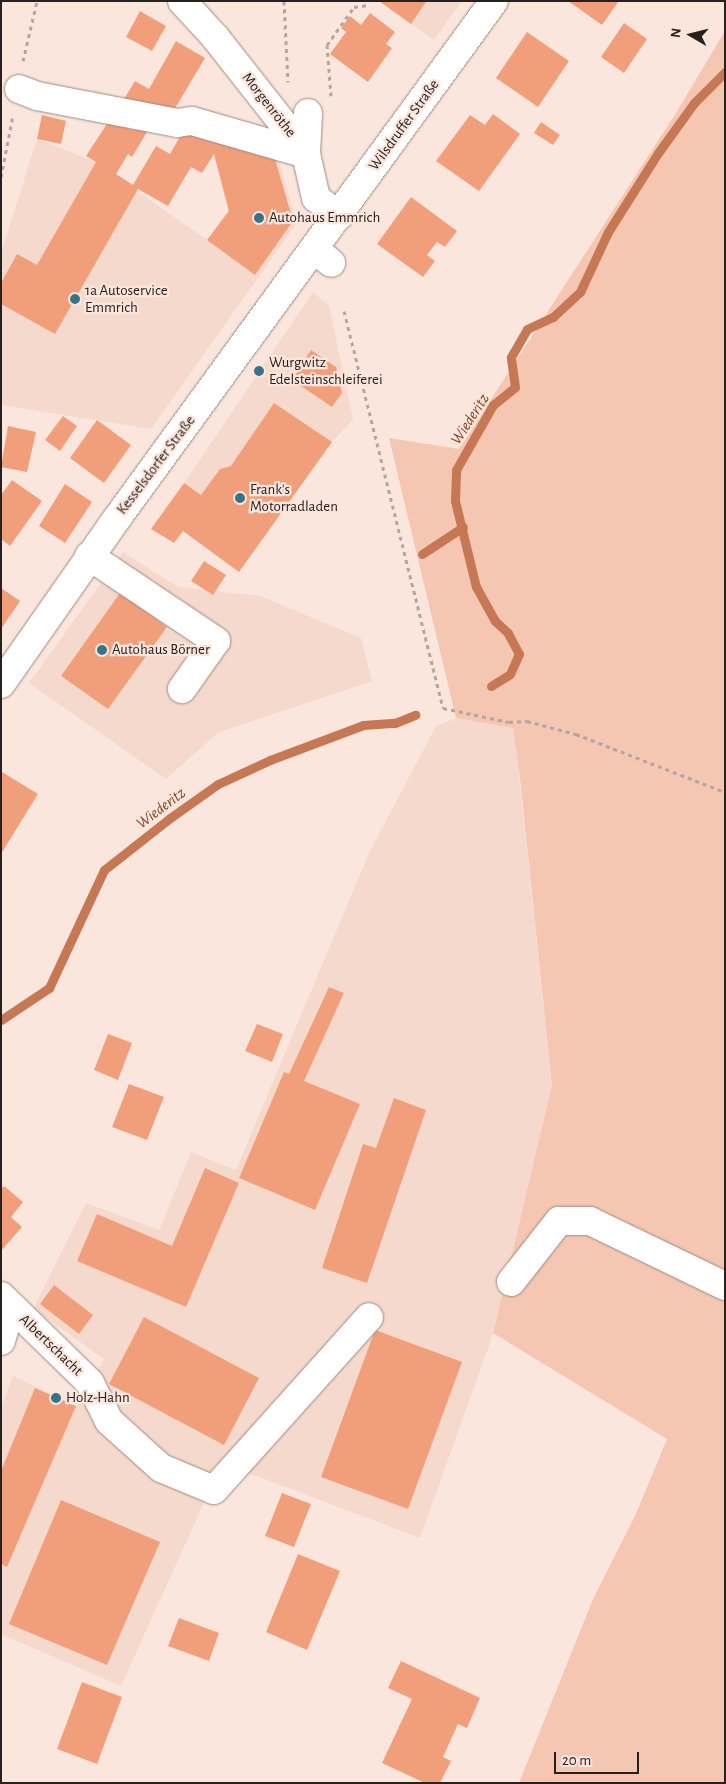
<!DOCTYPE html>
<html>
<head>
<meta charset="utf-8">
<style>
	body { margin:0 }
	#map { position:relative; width:726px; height:1784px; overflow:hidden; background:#fbe6de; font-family:"Alegreya Sans",sans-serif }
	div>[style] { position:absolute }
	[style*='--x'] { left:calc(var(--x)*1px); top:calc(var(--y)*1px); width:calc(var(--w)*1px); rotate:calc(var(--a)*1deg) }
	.built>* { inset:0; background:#f5d9cd }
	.green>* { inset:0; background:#f5c6b2 }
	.stream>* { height:9px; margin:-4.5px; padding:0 4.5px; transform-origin:4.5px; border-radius:4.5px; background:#c67754 }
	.building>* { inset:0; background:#f19f7b }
	.path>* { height:3px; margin-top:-1.5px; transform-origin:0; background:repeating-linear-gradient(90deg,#b6a59e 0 4px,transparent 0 8px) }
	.roads { filter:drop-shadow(0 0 1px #9d8b82) drop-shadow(0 0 1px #9d8b82) }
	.minor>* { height:28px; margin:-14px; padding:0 14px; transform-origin:14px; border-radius:14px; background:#fff }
	.major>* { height:28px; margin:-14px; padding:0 14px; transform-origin:14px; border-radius:14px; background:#fff }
	.dots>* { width:14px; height:14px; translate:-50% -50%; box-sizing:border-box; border:2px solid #fbe6de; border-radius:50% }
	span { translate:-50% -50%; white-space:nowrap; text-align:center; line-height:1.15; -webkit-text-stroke:4.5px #fbe6de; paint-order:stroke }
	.street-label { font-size:15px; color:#28201d }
	.poi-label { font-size:15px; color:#28201d }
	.left { translate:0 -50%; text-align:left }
	.water-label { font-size:16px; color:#853c16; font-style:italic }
	.frame { position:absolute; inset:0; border:2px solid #28201d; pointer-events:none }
	.north { position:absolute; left:666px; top:10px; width:50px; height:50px; -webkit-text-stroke:4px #fbe6de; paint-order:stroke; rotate:278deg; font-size:14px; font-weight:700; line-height:20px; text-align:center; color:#28201d }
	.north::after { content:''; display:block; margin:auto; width:18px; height:22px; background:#28201d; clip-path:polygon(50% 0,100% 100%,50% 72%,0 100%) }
	.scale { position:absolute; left:554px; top:1752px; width:85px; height:22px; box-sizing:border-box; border:2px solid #28201d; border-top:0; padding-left:6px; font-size:15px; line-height:18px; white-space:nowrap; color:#28201d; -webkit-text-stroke:4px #fbe6de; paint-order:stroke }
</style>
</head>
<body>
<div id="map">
	<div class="built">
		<div style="clip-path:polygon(379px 1px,462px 1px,434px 40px)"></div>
		<div style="clip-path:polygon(37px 139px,96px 162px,207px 240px,228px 211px,214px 154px,274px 145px,297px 223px,151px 429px,1px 405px,1px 253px)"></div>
		<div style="clip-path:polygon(313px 292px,329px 306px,353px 419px,332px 442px,262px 540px,184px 483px)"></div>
		<div style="clip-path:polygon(123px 552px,178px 587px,260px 596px,361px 638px,372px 681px,219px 732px,166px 779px,29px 683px)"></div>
		<div style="clip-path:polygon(456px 718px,514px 728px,552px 1085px,491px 1340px,420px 1538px,222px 1463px,121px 1686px,1px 1634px,1px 1408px,13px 1376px,76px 1406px,104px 1359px,33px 1309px,86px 1203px,159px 1230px,191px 1152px,236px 1170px,369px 853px,436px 726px)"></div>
	</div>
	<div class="green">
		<div style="clip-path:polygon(725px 31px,725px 1783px,519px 1783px,593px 1599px,635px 1516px,667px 1439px,493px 1333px,552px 1085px,520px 778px,513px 728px,456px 718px,389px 438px,459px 449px,676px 113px)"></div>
	</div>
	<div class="stream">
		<div style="--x:422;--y:554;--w:49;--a:-33.4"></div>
		<div style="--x:491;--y:686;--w:22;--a:-32"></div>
		<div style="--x:510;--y:674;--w:22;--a:-66"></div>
		<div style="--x:519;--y:654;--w:24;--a:-118"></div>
		<div style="--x:508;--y:633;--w:18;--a:-137"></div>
		<div style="--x:495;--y:621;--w:39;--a:-119"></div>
		<div style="--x:476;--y:587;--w:89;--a:-103.7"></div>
		<div style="--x:455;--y:501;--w:31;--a:-88"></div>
		<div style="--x:456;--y:470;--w:75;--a:-60.4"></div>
		<div style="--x:493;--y:405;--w:28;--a:-39"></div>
		<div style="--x:515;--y:387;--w:30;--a:-98"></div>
		<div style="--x:511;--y:357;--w:32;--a:-60"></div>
		<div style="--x:527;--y:329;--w:29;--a:-25"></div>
		<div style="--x:553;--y:317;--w:37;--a:-43"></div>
		<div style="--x:580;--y:292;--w:66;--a:-65"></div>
		<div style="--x:608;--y:232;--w:93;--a:-57.7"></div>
		<div style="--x:658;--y:153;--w:62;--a:-54.2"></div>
		<div style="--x:694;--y:103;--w:44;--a:-45"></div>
		<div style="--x:1;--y:1020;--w:58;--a:-33.7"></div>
		<div style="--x:49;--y:988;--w:130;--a:-65"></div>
		<div style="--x:104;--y:870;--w:84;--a:-38.2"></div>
		<div style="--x:170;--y:818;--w:59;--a:-35.3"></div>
		<div style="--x:218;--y:784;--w:57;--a:-24.8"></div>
		<div style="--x:270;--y:760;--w:99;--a:-20.6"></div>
		<div style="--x:363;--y:725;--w:32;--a:-4"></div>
		<div style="--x:395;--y:723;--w:22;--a:-22"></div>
	</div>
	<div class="building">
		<div style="clip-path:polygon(379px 1px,425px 1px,426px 2px,411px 24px)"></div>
		<div style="clip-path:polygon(568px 1px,619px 1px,602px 25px)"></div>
		<div style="clip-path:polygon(140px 11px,166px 26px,152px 51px,126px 37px)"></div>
		<div style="clip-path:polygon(370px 13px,395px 32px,386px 44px,392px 48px,368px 82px,330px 54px,346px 32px,341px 28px,350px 16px,361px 25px)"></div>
		<div style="clip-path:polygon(624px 23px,647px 39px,624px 73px,601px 57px)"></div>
		<div style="clip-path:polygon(527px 32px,569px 61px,538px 107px,496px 78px)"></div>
		<div style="clip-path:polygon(176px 41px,205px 58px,171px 115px,119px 107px,135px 81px,149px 89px)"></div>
		<div style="clip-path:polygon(493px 114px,520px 134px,479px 191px,436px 161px,470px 115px,485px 125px)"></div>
		<div style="clip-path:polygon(42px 115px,66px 121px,61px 144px,37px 139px)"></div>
		<div style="clip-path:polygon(110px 119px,132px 130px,135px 125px,147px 132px,132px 157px,128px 154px,116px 174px,133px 185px,156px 146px,170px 154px,186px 126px,271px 145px,293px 221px,255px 275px,207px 240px,229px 211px,214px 154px,202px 173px,191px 167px,168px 206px,138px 189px,55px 334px,1px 304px,1px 283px,17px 254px,37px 265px,96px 162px,86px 156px)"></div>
		<div style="clip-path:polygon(541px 122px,560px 135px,553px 145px,534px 133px)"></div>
		<div style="clip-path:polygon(411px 197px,457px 231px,445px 247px,437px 242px,427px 255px,435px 261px,423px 277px,377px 244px)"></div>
		<div style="clip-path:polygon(311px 350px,336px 367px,342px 393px,332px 407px,292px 380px)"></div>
		<div style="clip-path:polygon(274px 403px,332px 442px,239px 572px,183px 531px,174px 543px,151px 529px,184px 483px,201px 495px,220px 469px,231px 466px)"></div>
		<div style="clip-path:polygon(63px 416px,77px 426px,60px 451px,45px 440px)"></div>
		<div style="clip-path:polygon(97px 420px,131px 445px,104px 483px,70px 458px)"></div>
		<div style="clip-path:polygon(8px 426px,36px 432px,27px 472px,1px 467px)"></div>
		<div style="clip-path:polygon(12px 480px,42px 501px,10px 546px,1px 539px,1px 495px)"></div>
		<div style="clip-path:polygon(65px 484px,92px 502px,65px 543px,39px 526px)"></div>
		<div style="clip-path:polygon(204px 561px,226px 575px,213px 595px,191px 581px)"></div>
		<div style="clip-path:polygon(1px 588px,20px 601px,1px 629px)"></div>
		<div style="clip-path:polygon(120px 593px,167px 627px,108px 709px,61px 676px)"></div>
		<div style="clip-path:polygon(2px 772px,38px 794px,1px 854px,1px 773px)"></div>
		<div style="clip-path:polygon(329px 987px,344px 993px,304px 1081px,360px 1104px,315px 1210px,239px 1178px,284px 1072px,289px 1074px)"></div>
		<div style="clip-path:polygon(257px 1024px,283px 1034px,272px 1062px,245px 1051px)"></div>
		<div style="clip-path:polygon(108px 1034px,132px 1043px,118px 1080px,94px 1070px)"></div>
		<div style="clip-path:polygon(129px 1084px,164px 1097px,147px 1140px,112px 1127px)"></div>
		<div style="clip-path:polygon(394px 1098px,426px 1110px,367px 1283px,322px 1268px,363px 1144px,376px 1148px)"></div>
		<div style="clip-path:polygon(205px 1168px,239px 1183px,186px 1307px,77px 1261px,97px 1214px,172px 1246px)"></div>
		<div style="clip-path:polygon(4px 1186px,23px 1202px,11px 1217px,22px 1227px,1px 1251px,1px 1189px)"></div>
		<div style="clip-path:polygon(54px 1285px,93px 1315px,79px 1334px,40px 1304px)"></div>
		<div style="clip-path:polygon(144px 1317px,259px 1378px,224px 1445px,109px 1384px)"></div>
		<div style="clip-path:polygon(375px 1330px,462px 1362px,408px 1509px,321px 1477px)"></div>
		<div style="clip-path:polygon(35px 1388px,76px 1406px,7px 1567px,1px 1564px,1px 1471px)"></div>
		<div style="clip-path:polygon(282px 1493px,311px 1504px,294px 1547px,265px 1536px)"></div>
		<div style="clip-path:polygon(61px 1500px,160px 1542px,107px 1665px,9px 1624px)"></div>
		<div style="clip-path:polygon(298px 1554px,340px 1571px,307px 1650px,266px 1632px)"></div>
		<div style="clip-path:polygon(179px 1618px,219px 1633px,209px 1661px,168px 1646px)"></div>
		<div style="clip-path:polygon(401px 1661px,480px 1698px,467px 1728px,458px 1724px,443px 1757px,451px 1761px,440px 1783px,425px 1783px,382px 1763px,412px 1699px,388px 1688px)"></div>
		<div style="clip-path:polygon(82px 1682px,122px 1697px,97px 1764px,57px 1749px)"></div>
	</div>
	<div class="path">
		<div style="--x:284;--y:1;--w:81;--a:87.2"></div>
		<div style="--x:23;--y:61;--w:62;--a:-76.9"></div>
		<div style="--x:331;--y:96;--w:51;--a:-94.5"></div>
		<div style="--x:327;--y:45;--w:47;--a:-54.6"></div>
		<div style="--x:354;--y:7;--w:14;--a:-8"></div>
		<div style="--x:1;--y:177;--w:63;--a:-79"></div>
		<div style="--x:344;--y:311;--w:409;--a:76"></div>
		<div style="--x:443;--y:708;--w:67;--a:12"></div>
		<div style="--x:509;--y:722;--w:18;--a:-3"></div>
		<div style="--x:527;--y:721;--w:51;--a:14.9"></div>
		<div style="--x:576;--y:734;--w:160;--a:21.3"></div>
	</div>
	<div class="roads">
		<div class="minor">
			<div style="--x:182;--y:1;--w:49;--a:47.5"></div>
			<div style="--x:215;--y:37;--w:125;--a:51.8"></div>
			<div style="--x:292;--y:135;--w:24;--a:54"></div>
			<div style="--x:306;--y:154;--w:45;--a:77.2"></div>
			<div style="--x:316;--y:198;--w:29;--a:38"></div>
			<div style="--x:19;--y:89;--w:19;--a:21"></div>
			<div style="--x:37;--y:96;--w:143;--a:10.9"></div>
			<div style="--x:177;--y:123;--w:15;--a:-8"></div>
			<div style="--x:192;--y:121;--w:119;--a:16.1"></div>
			<div style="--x:306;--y:154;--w:41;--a:-87.2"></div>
			<div style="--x:314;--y:249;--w:22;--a:39"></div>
			<div style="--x:89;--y:556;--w:153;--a:33.8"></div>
			<div style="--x:216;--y:641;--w:59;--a:125.3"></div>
			<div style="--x:511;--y:1282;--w:78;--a:-51.8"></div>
			<div style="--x:559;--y:1221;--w:31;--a:0"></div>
			<div style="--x:590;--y:1221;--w:150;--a:25.7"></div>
			<div style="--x:1;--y:1296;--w:124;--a:44.3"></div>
			<div style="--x:90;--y:1383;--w:42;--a:63.4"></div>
			<div style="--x:109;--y:1421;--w:70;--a:42.1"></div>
			<div style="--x:161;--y:1468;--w:57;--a:22.5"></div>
			<div style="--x:214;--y:1490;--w:232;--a:-48.1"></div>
			<div style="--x:1;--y:1341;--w:36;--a:-74"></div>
		</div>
		<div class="major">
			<div style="--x:1;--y:684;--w:204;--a:-55"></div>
			<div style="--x:118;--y:517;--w:638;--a:-53.92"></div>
		</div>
	</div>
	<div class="dots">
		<div style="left:259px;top:218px;background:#37748a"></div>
		<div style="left:75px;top:299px;background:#37748a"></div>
		<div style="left:259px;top:371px;background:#37748a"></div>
		<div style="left:240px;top:498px;background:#37748a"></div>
		<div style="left:102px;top:650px;background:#37748a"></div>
		<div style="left:56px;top:1398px;background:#37748a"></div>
	</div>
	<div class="street-label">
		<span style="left:269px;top:105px;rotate:52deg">Morgenröthe</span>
		<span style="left:404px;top:125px;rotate:-54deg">Wilsdruffer Straße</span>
		<span style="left:156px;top:465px;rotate:-53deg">Kesselsdorfer Straße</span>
		<span style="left:51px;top:1345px;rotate:44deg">Albertschacht</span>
	</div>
	<div class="poi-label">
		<span class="left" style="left:269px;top:218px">Autohaus Emmrich</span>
		<span class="left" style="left:85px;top:299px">1a Autoservice<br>Emmrich</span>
		<span class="left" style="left:269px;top:371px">Wurgwitz<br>Edelsteinschleiferei</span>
		<span class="left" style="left:250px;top:498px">Frank's<br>Motorradladen</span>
		<span class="left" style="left:112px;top:650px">Autohaus Börner</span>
		<span class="left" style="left:66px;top:1398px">Holz-Hahn</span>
	</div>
	<div class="water-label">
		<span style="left:470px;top:419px;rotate:-57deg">Wiederitz</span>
		<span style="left:161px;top:808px;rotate:-37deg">Wiederitz</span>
	</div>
	<div class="frame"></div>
	<div class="north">N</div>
	<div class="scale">20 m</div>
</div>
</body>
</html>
